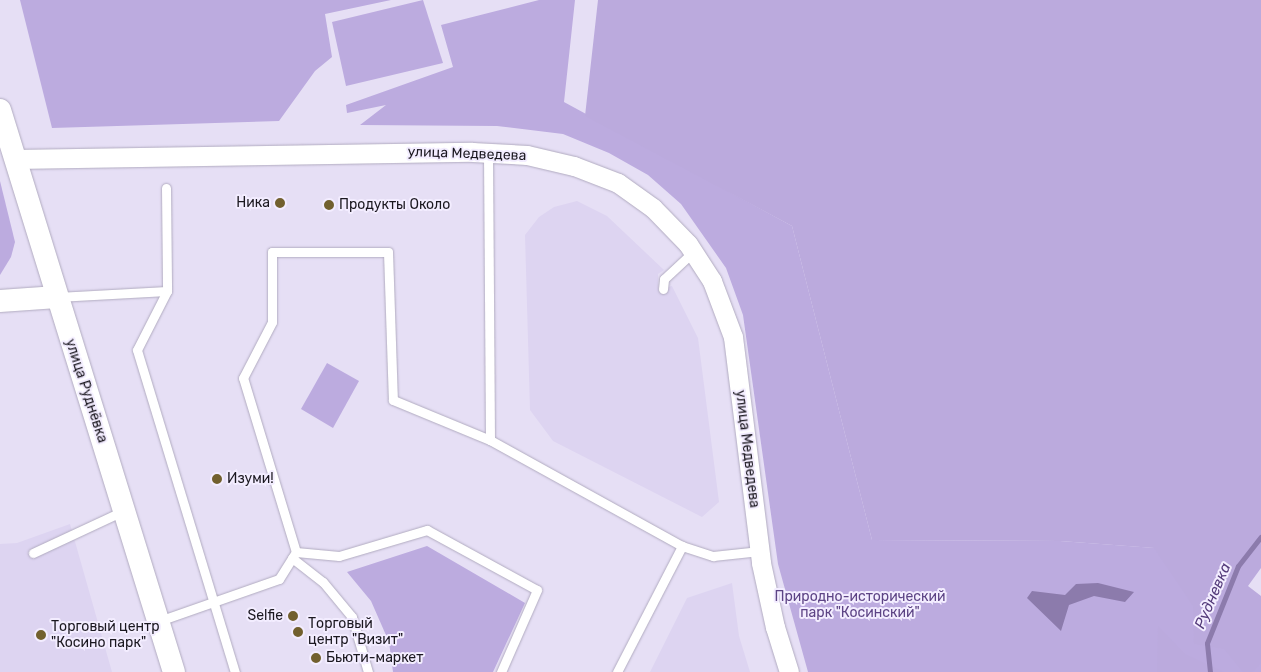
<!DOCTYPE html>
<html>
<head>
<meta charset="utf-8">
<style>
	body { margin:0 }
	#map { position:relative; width:1261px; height:672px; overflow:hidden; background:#e6dff5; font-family:Rubik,sans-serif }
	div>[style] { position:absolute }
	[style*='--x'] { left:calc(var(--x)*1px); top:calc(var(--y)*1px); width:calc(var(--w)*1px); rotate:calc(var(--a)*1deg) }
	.built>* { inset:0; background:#ddd4f1 }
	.green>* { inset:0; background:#bcabdf }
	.forest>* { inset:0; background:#bad }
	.water>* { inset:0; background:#8c7bac }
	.stream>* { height:5px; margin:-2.5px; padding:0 2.5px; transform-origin:2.5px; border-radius:2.5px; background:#8c7bac }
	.roads { filter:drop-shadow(0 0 1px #b1abc0) drop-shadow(0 0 1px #b1abc0) }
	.service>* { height:9px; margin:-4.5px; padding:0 4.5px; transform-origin:4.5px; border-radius:4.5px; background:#fff }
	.minor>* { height:19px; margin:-9.5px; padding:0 9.5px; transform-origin:9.5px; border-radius:9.5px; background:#fff }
	.tertiary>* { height:22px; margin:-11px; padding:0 11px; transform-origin:11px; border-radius:11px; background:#fff }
	.dots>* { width:14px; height:14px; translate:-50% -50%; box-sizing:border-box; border:2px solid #f3edff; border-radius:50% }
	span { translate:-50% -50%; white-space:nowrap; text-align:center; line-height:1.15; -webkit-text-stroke:4px #f3edff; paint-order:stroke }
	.street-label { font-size:14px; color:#1b1820 }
	.poi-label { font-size:14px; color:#1b1820 }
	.right { translate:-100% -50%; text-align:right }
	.left { translate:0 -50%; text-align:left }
	.park-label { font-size:14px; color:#5d4485 }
	.water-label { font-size:15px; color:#543b7a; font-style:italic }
</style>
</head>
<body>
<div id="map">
	<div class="built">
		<div style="clip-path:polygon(577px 201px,607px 216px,664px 270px,658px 274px,658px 290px,672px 286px,698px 338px,719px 502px,702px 517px,553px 441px,530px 410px,525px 235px,539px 217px,554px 207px)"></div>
		<div style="clip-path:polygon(70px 524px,112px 672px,0 672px,0 544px,17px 543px)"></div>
		<div style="clip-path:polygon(732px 583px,739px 636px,750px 672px,650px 672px,687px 598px)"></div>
	</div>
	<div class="green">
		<div style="clip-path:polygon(20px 0,391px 0,325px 14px,332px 57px,315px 71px,279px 121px,52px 128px)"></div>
		<div style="clip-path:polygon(423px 0,443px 63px,346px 86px,332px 22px)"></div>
		<div style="clip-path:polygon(539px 0,575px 0,564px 102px,792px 226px,872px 540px,1060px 541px,1155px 548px,1261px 599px,1261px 672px,808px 672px,778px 564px,743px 315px,726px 268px,681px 204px,648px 175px,609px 153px,563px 134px,497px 126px,360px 125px,386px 105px,347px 113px,346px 105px,453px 67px,441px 25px)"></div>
		<div style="clip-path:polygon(0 181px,15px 242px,11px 257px,0 275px)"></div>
		<div style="clip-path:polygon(327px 363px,359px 381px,333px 428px,301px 409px)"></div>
		<div style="clip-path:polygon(427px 546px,525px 603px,493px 672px,393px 672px,389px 642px,371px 601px,347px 572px)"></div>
	</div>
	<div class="forest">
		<div style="clip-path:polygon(598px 0,1261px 0,1261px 568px,1248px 586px,1261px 596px,1261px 663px,1253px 672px,1243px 672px,1224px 649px,1194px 644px,1193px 606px,1154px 548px,1060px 541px,872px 540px,792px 226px,585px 116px)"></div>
		<div style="clip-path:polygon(1158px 626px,1185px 654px,1224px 672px,1157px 672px)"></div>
	</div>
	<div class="water">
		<div style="clip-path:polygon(1098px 583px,1134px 592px,1125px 602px,1094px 596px,1069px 605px,1061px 631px,1027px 598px,1032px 591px,1065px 595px,1076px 584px)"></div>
	</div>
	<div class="stream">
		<div style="--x:1210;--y:672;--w:29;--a:-96"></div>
		<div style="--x:1207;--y:643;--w:83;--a:-68.1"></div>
		<div style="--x:1238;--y:566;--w:37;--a:-52"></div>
	</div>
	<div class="roads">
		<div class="service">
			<div style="--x:488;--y:153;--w:287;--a:89.6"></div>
			<div style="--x:166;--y:188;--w:103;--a:89.4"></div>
			<div style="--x:167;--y:291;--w:66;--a:117"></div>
			<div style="--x:137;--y:350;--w:337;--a:73.1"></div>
			<div style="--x:663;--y:289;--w:10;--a:-84"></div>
			<div style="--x:664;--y:279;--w:40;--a:-43"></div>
			<div style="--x:57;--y:297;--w:110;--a:-3.1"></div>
			<div style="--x:296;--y:552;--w:43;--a:5.3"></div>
			<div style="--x:339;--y:556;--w:92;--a:-16.5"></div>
			<div style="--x:427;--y:530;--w:125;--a:28.6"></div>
			<div style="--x:537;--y:590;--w:90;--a:113.7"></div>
			<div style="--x:33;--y:553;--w:99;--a:-25"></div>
			<div style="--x:292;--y:558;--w:39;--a:38"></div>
			<div style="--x:323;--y:582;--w:45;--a:50.4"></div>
			<div style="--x:352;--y:617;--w:57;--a:73.8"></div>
			<div style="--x:159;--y:621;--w:127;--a:-19.3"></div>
			<div style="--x:279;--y:579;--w:32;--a:-58"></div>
			<div style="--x:296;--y:552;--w:182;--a:-106.9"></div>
			<div style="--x:243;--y:378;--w:63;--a:-62.6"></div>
			<div style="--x:272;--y:322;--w:70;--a:-90"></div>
			<div style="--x:272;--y:252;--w:116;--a:0"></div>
			<div style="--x:388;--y:252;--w:148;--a:88.1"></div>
			<div style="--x:393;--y:400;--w:105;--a:22.4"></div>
			<div style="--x:490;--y:440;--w:219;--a:28.9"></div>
			<div style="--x:682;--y:546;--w:33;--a:18"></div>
			<div style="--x:713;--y:556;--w:47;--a:-6.1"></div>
			<div style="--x:617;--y:672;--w:142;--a:-62.7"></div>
		</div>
		<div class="minor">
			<div style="--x:14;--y:159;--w:458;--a:-0.9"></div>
			<div style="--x:472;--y:152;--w:55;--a:3.1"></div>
			<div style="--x:527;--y:155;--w:48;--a:13.2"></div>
			<div style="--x:574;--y:166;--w:47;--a:21.1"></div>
			<div style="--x:618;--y:183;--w:43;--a:35.5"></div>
			<div style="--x:653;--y:208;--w:50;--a:45.8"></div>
			<div style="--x:688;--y:244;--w:44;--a:57"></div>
			<div style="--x:712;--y:281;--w:60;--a:69.4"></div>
			<div style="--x:733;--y:337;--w:228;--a:82.9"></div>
			<div style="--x:761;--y:563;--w:66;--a:77.7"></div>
			<div style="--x:775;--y:627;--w:47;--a:72.7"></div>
		</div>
		<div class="tertiary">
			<div style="--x:0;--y:110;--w:588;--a:72.8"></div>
			<div style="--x:0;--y:301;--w:57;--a:-4"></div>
		</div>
	</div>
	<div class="dots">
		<div style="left:280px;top:203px;background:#72602e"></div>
		<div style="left:329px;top:205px;background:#72602e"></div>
		<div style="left:217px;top:479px;background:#72602e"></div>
		<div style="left:293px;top:616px;background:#72602e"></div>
		<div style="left:298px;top:632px;background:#72602e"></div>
		<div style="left:41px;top:635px;background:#72602e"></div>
		<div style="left:316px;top:658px;background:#72602e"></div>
	</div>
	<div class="street-label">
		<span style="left:467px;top:154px;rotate:2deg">улица Медведева</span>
		<span style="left:86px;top:391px;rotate:72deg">улица Руднёвка</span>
		<span style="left:747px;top:449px;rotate:83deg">улица Медведева</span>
	</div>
	<div class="poi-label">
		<span class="right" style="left:270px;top:203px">Ника</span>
		<span class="left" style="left:339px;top:205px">Продукты Около</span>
		<span class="left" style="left:227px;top:479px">Изуми!</span>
		<span class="right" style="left:283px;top:616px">Selfie</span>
		<span class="left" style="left:308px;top:632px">Торговый<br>центр "Визит"</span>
		<span class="left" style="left:51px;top:635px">Торговый центр<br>"Косино парк"</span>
		<span class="left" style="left:326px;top:658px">Бьюти-маркет</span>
	</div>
	<div class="park-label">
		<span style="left:860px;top:605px">Природно-исторический<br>парк "Косинский"</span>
	</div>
	<div class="water-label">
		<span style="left:1213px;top:596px;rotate:-67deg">Рудневка</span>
	</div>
</div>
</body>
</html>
